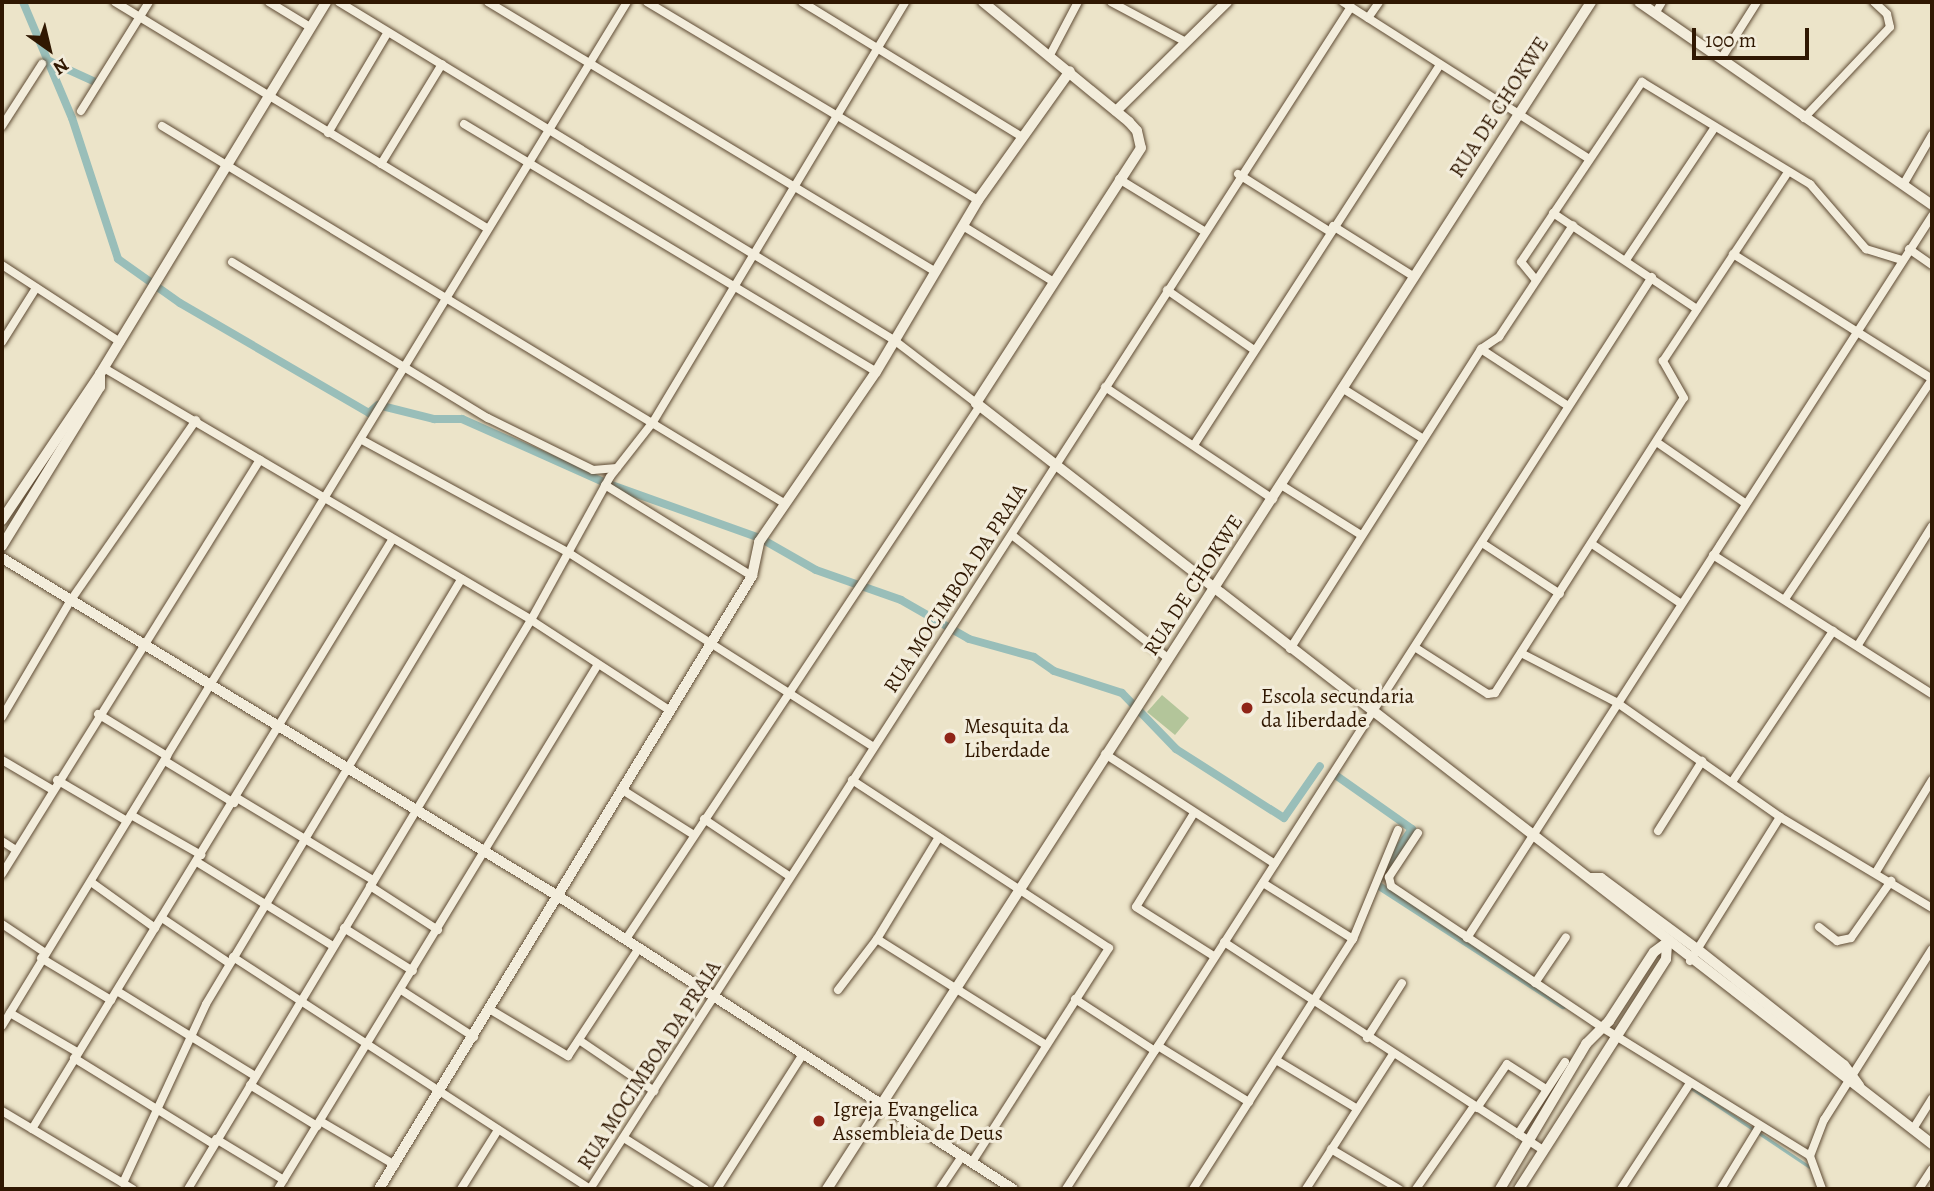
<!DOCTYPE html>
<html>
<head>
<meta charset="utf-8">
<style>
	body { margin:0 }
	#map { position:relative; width:1934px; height:1191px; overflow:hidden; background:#ece4c9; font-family:Alegreya,serif }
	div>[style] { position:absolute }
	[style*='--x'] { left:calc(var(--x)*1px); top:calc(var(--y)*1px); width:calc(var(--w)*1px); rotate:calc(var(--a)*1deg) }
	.green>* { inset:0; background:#b3c59a }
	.stream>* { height:2.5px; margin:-1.25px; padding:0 1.25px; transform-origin:1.25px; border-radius:1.25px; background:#99beb9 }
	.canal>* { height:8px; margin:-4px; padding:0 4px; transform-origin:4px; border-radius:4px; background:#99beb9 }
	.roads { filter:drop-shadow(0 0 2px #5f4b34) drop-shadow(0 0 2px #5f4b34) }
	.minor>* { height:8px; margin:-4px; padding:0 4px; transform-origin:4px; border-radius:4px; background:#f3eddc }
	.tertiary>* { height:10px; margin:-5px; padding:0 5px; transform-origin:5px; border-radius:5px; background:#f3eddc }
	.dots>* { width:19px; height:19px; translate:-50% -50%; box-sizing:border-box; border:4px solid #f3eddc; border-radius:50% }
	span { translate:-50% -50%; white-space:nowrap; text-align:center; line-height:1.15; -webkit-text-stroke:6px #f3eddc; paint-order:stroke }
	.street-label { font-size:21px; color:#301802 }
	.poi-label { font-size:21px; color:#301802 }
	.left { translate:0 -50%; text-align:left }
	.frame { position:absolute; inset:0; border:4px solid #301802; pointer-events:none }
	.north { position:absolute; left:14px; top:14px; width:70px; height:70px; -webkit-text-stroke:5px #f3eddc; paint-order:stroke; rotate:146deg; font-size:19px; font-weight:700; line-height:28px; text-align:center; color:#301802 }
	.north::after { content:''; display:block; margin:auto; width:24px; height:32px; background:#301802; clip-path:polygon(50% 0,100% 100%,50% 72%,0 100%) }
	.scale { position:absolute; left:1692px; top:28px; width:117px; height:32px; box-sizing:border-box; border:4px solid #301802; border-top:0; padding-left:9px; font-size:21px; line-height:24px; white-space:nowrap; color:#301802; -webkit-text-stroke:5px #f3eddc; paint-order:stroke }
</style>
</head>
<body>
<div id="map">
	<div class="green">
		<div style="clip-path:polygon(1162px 695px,1189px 718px,1175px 735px,1147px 712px)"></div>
	</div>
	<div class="stream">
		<div style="--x:1690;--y:1087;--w:144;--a:33.7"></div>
	</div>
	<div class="canal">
		<div style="--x:23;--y:2;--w:126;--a:67.1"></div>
		<div style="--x:72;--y:118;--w:148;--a:71.9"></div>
		<div style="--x:118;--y:259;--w:76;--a:35.4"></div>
		<div style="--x:180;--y:303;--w:219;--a:30.2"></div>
		<div style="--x:369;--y:413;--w:12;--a:-42"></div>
		<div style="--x:47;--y:60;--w:51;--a:24.5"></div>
		<div style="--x:382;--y:406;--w:54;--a:14"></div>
		<div style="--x:434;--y:419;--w:28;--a:0"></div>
		<div style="--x:462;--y:419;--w:158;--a:24"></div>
		<div style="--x:606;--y:483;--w:164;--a:19.7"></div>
		<div style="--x:760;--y:538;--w:64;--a:29.7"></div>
		<div style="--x:816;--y:570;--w:90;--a:19.4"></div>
		<div style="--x:901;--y:600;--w:78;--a:29.8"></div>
		<div style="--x:969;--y:639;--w:67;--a:15.5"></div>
		<div style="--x:1034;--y:657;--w:24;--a:35"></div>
		<div style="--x:1054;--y:671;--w:71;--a:17.9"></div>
		<div style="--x:1122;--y:693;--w:78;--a:46"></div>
		<div style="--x:1176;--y:749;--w:128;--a:32.6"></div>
		<div style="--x:1284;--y:818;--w:63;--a:-55.3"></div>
		<div style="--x:1334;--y:774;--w:95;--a:35.2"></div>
		<div style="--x:1412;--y:829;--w:47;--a:124.7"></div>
		<div style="--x:1379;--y:879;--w:6;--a:121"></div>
		<div style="--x:1376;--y:884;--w:223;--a:32.9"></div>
	</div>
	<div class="roads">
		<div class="minor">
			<div style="--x:115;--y:2;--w:435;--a:31.3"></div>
			<div style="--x:269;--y:2;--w:48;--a:31.4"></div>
			<div style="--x:339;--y:2;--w:650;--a:31.34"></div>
			<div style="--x:894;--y:340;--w:103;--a:37.5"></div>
			<div style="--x:488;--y:2;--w:523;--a:31.08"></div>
			<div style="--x:647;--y:2;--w:386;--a:30.9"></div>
			<div style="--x:802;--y:2;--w:258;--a:31.5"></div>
			<div style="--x:1111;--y:2;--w:85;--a:28.1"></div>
			<div style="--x:1343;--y:2;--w:292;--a:32.5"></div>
			<div style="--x:1656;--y:12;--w:12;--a:-59"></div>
			<div style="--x:1368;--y:18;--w:19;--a:-55"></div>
			<div style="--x:1050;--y:55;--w:60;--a:-62.2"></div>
			<div style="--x:1721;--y:59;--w:67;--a:-57.7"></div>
			<div style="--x:81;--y:111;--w:128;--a:-58"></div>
			<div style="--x:1804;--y:118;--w:125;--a:-46.6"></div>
			<div style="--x:1890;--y:27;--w:13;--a:-103"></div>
			<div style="--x:1887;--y:14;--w:18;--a:-137"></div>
			<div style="--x:464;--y:124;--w:481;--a:31"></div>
			<div style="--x:2;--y:126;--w:74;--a:-57.2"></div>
			<div style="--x:162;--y:126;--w:727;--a:31.22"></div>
			<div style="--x:328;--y:133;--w:117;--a:-59.3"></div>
			<div style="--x:381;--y:164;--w:117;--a:-58.6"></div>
			<div style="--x:1238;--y:174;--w:107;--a:32.1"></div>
			<div style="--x:1119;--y:179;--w:100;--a:31.5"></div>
			<div style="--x:1903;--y:185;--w:58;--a:-59.9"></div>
			<div style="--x:1553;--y:213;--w:173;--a:33.7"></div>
			<div style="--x:963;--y:226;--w:107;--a:31.6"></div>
			<div style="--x:1333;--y:226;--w:94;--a:32"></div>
			<div style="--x:1909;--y:249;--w:28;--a:35"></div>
			<div style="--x:1733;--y:254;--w:235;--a:32.1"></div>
			<div style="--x:1626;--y:260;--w:160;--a:-56.2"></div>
			<div style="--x:232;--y:262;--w:300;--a:31.4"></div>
			<div style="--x:488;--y:418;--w:117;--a:26.3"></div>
			<div style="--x:593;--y:470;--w:24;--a:-5"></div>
			<div style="--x:2;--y:265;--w:141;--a:33.1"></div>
			<div style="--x:1535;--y:279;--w:22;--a:-129"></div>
			<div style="--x:1521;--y:262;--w:217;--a:-56.1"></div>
			<div style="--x:1642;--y:82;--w:197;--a:31.3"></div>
			<div style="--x:1810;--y:184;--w:86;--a:49.3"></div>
			<div style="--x:1866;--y:249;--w:37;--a:17"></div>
			<div style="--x:1167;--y:290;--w:104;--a:34.5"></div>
			<div style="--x:2;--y:342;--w:64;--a:-57.8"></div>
			<div style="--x:1481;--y:349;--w:104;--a:33.2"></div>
			<div style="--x:104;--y:368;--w:496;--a:30.5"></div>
			<div style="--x:531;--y:620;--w:165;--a:33.1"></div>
			<div style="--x:1105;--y:387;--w:202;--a:33.7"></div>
			<div style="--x:1342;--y:388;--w:94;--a:32"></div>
			<div style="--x:362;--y:440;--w:236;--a:28.6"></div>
			<div style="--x:569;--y:553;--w:361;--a:32.5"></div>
			<div style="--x:1658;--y:443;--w:106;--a:34.6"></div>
			<div style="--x:1194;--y:445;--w:453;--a:-57.1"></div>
			<div style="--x:605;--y:485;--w:173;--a:31.8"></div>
			<div style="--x:1281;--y:485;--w:94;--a:32"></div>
			<div style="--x:1012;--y:535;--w:199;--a:38.3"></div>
			<div style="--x:1482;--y:543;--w:93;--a:33.2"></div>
			<div style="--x:1592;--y:544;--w:106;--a:33.8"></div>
			<div style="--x:1713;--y:555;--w:259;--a:32.4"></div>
			<div style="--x:1785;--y:599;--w:265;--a:-56.2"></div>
			<div style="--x:1858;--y:645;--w:140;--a:-58.1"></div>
			<div style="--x:1416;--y:648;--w:85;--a:32.6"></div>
			<div style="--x:1488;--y:694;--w:7;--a:-8"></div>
			<div style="--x:1495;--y:693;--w:350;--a:-57.4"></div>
			<div style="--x:1684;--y:398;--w:43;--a:-119.6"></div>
			<div style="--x:1663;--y:361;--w:227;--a:-56.5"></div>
			<div style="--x:1290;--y:649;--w:356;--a:-57.5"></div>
			<div style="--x:1481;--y:349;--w:22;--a:-34"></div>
			<div style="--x:1499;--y:337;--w:134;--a:-56.5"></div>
			<div style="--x:1521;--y:653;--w:107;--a:27.3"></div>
			<div style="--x:1616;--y:702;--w:200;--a:35"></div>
			<div style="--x:1780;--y:817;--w:177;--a:30.9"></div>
			<div style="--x:98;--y:714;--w:81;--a:31.3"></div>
			<div style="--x:2;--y:717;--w:136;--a:-59.5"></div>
			<div style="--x:71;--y:600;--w:219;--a:-55.2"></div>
			<div style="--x:1105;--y:754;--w:202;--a:32.9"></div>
			<div style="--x:2;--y:760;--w:57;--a:30.6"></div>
			<div style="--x:165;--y:761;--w:81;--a:31.3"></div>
			<div style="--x:57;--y:780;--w:81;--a:30.4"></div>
			<div style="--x:852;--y:780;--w:307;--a:33.2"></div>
			<div style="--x:1109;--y:948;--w:254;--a:122.6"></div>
			<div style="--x:1732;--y:782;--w:182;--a:-56.2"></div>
			<div style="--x:621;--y:789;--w:86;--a:32.2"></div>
			<div style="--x:237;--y:798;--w:159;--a:31.1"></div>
			<div style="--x:1194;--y:813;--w:110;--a:121.7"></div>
			<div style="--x:1136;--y:907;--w:93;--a:32.3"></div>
			<div style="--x:131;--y:815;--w:81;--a:29.7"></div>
			<div style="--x:704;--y:819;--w:102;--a:33.8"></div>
			<div style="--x:1658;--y:831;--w:83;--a:-57.8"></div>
			<div style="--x:1418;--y:833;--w:53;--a:123.4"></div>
			<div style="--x:1389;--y:877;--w:9;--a:77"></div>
			<div style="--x:1391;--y:886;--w:255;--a:33.8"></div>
			<div style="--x:1603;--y:1028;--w:243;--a:31.7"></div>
			<div style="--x:1810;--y:1156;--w:35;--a:70"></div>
			<div style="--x:2;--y:841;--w:17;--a:33"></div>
			<div style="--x:197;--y:862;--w:160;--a:31.7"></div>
			<div style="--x:1876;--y:872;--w:108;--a:-58.7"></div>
			<div style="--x:2;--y:874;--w:488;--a:-58.1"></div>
			<div style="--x:91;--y:882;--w:79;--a:35.7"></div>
			<div style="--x:1263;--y:883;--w:106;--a:31.9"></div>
			<div style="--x:370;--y:886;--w:81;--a:32.9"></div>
			<div style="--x:162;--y:918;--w:81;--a:33.9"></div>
			<div style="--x:2;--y:924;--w:50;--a:33.7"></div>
			<div style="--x:1819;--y:927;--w:23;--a:38"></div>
			<div style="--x:1837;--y:941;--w:14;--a:-12"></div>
			<div style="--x:1851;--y:938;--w:70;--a:-54.9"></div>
			<div style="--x:344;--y:928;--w:81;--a:31.9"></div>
			<div style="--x:1467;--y:938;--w:859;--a:-57.22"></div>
			<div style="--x:626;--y:939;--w:638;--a:-56.43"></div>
			<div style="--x:877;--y:939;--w:199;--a:32.1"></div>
			<div style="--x:1224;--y:942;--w:382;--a:33.1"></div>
			<div style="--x:233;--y:957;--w:426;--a:33"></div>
			<div style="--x:41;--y:958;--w:82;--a:31"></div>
			<div style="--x:1690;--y:961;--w:170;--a:-58"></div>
			<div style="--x:1535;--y:983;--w:55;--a:-56"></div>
			<div style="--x:401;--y:990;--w:87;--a:32.8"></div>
			<div style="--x:838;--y:990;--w:64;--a:-52.6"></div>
			<div style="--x:877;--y:939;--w:119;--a:-58.7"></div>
			<div style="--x:117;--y:991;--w:162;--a:31.6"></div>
			<div style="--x:1075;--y:999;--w:95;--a:33"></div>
			<div style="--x:491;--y:1010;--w:90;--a:30.9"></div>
			<div style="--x:568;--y:1056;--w:129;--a:-56.7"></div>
			<div style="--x:10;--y:1013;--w:78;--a:30.2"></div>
			<div style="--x:2;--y:1026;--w:1200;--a:-58.6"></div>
			<div style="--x:1367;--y:1038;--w:65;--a:-57.5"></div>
			<div style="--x:579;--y:1040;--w:91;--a:34.2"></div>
			<div style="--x:1158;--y:1046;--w:107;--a:31.6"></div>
			<div style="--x:74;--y:1058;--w:163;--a:31.7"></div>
			<div style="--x:1276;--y:1060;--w:93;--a:31"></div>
			<div style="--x:250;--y:1085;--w:79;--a:31.5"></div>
			<div style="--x:1477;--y:1108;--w:53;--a:-55.7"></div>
			<div style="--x:1507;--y:1064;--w:46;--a:32.7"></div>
			<div style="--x:2;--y:1111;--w:152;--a:30.8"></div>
			<div style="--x:320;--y:1121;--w:87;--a:30.4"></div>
			<div style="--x:32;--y:1129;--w:690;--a:-58.57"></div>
			<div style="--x:1913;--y:1129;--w:36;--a:-58"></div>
			<div style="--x:1518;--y:1134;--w:86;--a:-56.9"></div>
			<div style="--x:624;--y:1138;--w:96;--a:32.2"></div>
			<div style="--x:216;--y:1139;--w:79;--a:31.1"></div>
			<div style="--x:1331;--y:1149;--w:79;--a:30.5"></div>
			<div style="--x:1810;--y:1156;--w:39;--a:-69"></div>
			<div style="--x:1824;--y:1120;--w:202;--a:-57.7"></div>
			<div style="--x:123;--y:1183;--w:197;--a:-65.1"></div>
			<div style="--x:206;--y:1004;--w:496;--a:-59"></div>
			<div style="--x:188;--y:1189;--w:664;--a:-58.92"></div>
			<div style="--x:531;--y:620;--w:163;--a:-61.1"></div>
			<div style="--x:610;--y:477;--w:70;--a:-52"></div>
			<div style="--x:653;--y:422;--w:490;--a:-59"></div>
			<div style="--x:278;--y:1189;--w:613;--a:-58.62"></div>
			<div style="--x:461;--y:1189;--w:70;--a:-57.9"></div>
			<div style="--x:590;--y:1189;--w:1406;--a:-57.23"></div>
			<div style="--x:717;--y:1189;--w:160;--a:-57.5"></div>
			<div style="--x:940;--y:1189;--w:40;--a:-56"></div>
			<div style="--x:1066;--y:1189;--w:1084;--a:-57.28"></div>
			<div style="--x:1193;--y:1189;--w:297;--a:-57.4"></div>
			<div style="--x:1353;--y:939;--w:118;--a:-67.6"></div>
			<div style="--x:1306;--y:1189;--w:161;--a:-57.2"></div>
			<div style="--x:1416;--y:1189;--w:101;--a:-55.1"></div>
			<div style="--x:1621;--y:1189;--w:126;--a:-56.9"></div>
			<div style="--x:1721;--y:1189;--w:73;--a:-58.5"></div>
			<div style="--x:1919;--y:1189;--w:24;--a:-57"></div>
		</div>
		<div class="tertiary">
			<div style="--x:983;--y:2;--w:189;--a:39.4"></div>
			<div style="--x:1129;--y:122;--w:12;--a:48"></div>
			<div style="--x:1137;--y:131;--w:17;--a:77"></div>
			<div style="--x:1141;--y:148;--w:304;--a:122.9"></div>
			<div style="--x:976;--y:403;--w:1210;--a:37.78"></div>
			<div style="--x:1639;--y:2;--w:356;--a:34.7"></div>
			<div style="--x:1116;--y:111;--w:156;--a:-44.5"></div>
			<div style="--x:2;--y:520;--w:176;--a:-56.1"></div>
			<div style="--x:100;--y:374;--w:435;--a:-58.7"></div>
			<div style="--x:2;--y:546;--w:187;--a:-58.4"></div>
			<div style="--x:100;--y:387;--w:13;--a:-90"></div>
			<div style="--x:2;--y:558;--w:651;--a:31.3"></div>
			<div style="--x:558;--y:896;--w:541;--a:32.78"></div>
			<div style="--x:1590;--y:878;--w:11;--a:0"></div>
			<div style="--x:1601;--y:878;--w:119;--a:36.5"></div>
			<div style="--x:1697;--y:949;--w:187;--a:38.3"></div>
			<div style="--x:1844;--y:1065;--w:26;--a:54"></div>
			<div style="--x:379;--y:1189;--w:718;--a:-58.68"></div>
			<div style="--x:752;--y:576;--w:35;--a:-78"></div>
			<div style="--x:759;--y:542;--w:206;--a:-55.5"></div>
			<div style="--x:876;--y:372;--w:200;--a:-59.3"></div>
			<div style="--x:978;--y:200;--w:158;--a:-54.5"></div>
			<div style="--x:827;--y:1189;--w:1412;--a:-57.23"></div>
			<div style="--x:1500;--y:1189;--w:169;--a:-59.3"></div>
			<div style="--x:1586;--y:1044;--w:33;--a:-45"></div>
			<div style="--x:1609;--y:1021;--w:82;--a:-56.9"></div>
			<div style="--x:1654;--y:952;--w:19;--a:-36"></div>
			<div style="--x:1519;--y:1189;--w:273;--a:-57.4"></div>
			<div style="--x:1666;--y:959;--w:15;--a:-86"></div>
		</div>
	</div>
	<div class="dots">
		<div style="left:1247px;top:708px;background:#8f2418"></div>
		<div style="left:950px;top:738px;background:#8f2418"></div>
		<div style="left:819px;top:1121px;background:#8f2418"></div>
	</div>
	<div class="street-label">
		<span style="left:1499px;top:107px;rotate:-57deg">RUA DE CHOKWE</span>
		<span style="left:1193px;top:585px;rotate:-57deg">RUA DE CHOKWE</span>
		<span style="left:955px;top:588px;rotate:-57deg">RUA MOCIMBOA DA PRAIA</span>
		<span style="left:649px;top:1065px;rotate:-57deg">RUA MOCIMBOA DA PRAIA</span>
	</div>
	<div class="poi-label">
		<span class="left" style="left:1261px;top:708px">Escola secundaria<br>da liberdade</span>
		<span class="left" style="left:964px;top:738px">Mesquita da<br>Liberdade</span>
		<span class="left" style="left:833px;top:1121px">Igreja Evangelica<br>Assembleia de Deus</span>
	</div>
	<div class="frame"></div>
	<div class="north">N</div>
	<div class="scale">100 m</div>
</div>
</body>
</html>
